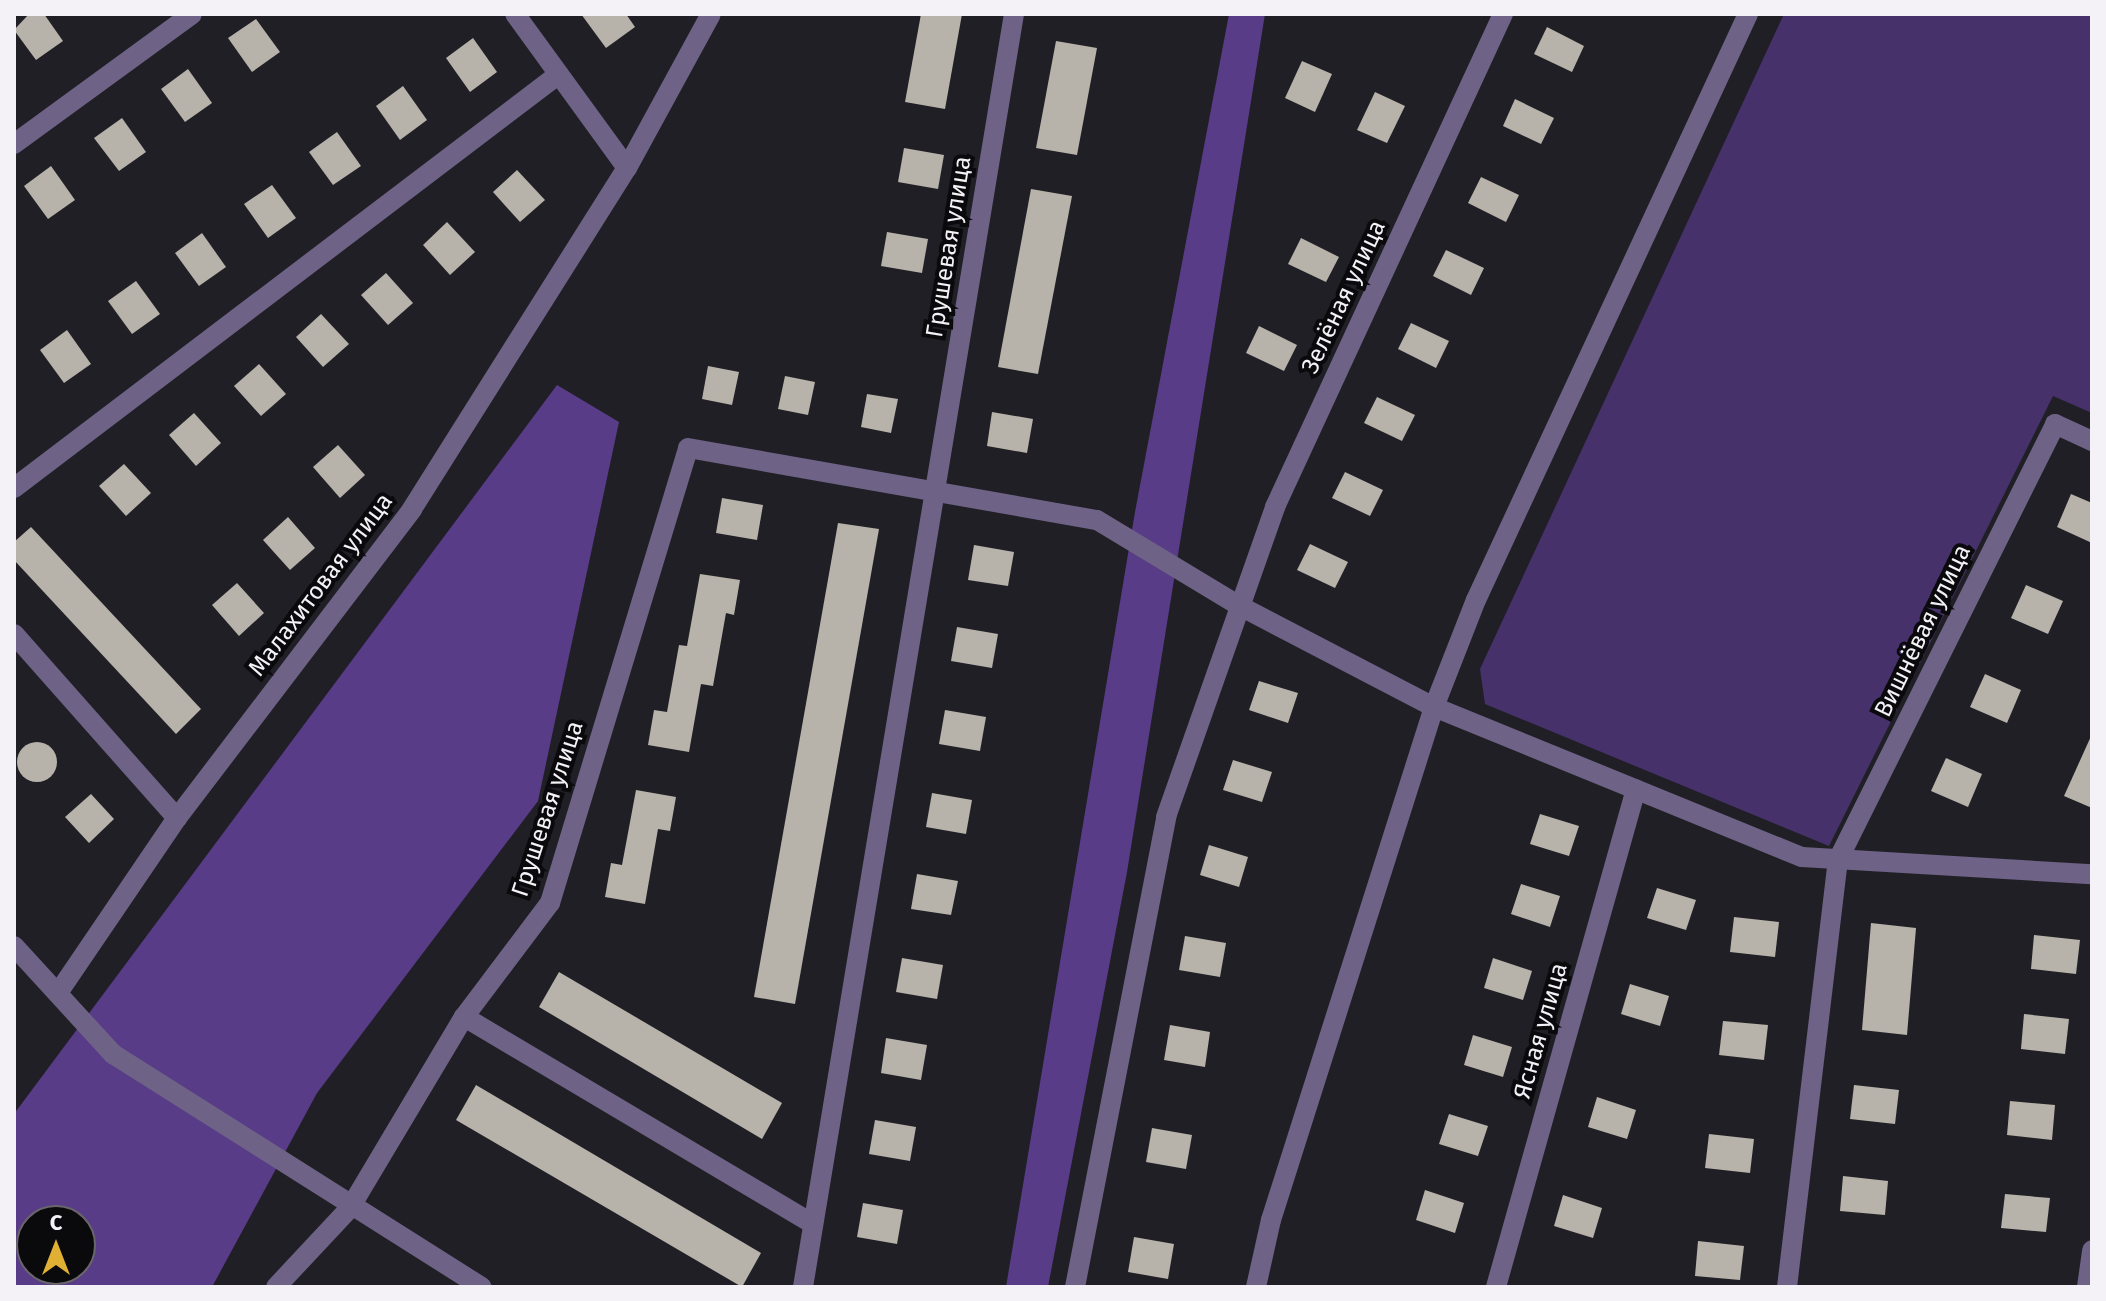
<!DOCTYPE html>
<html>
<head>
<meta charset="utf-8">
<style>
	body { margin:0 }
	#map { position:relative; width:2106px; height:1301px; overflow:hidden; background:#211f26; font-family:"Fira Sans",sans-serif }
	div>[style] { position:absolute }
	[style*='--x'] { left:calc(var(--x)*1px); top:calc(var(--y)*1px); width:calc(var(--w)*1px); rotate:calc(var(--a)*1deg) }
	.green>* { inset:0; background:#46316b }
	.forest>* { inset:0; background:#593c87 }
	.building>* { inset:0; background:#b7b3aa }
	.round { border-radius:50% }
	.minor>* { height:20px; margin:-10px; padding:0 10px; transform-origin:10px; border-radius:10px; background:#6e6386 }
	span { translate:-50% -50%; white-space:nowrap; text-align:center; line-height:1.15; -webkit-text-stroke:8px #0a090c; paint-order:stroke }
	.street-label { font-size:24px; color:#f4f2f7 }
	.frame { position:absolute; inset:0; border:16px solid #f4f2f7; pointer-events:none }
	.north { position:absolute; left:16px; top:1205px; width:80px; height:80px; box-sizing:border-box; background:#0a090c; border:2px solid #68666a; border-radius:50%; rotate:0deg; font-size:22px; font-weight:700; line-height:32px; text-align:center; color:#f4f2f7 }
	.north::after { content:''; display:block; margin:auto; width:28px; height:36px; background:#e0b034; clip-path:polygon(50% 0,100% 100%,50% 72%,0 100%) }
</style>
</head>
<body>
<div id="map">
	<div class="green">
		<div style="clip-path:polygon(1784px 14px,2092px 14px,2092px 413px,2053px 396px,1829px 846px,1485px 704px,1480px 669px)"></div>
	</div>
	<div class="forest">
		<div style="clip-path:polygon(1229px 14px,1265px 14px,1127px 872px,1048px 1287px,1006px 1287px,1135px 512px)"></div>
		<div style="clip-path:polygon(evenodd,557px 385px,619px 422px,538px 801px,317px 1093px,212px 1287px,14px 1287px,14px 1114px,557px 385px,32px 1221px,80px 1221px,80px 1269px,32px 1269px,32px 1221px)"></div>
	</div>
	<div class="building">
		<div style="clip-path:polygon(29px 14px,44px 14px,63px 41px,36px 60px,14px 30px)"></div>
		<div style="clip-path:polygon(581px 14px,626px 14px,635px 27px,606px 48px)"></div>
		<div style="clip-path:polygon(921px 14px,962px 14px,945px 109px,905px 102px)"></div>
		<div style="clip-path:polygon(256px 19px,280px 52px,252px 72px,228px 38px)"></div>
		<div style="clip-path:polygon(1547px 27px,1584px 46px,1572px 72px,1534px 54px)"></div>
		<div style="clip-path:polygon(473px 38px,497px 72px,470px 92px,446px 58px)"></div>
		<div style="clip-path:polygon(1056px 41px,1097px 48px,1077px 155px,1036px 148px)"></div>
		<div style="clip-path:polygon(1302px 61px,1332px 74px,1315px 112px,1285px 98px)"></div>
		<div style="clip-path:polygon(188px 69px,212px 103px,185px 122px,161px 89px)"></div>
		<div style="clip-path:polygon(403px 86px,427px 120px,400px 140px,376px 106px)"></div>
		<div style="clip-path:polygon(1375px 92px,1405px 106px,1387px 143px,1357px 130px)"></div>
		<div style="clip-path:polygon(1515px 99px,1554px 118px,1541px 144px,1503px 126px)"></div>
		<div style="clip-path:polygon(122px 118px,146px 152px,119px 171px,94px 138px)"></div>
		<div style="clip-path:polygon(337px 132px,361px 166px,333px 185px,309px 152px)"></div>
		<div style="clip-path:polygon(904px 148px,944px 155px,938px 189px,898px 182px)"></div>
		<div style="clip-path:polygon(51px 166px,75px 200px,48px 219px,24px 186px)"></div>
		<div style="clip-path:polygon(517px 170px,545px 200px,520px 222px,493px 192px)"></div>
		<div style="clip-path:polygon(1481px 177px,1519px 195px,1506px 222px,1468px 203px)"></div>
		<div style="clip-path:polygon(272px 185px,296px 218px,268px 238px,244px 204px)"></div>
		<div style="clip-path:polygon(1031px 189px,1072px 196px,1038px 374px,998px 367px)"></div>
		<div style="clip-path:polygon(447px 222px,475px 252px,450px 275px,423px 245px)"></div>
		<div style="clip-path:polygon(887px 232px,928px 239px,922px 273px,881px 266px)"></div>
		<div style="clip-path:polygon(202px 233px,226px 267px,199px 286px,175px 253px)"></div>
		<div style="clip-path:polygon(1301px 238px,1339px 257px,1326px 282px,1288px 264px)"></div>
		<div style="clip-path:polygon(1446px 250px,1484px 268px,1471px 295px,1433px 276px)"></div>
		<div style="clip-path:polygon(386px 273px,413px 303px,388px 325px,361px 295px)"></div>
		<div style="clip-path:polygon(136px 281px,160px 314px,132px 334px,108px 301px)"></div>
		<div style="clip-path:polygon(321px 314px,349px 344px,323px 367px,296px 337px)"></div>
		<div style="clip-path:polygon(1411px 323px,1449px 341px,1436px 368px,1398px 349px)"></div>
		<div style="clip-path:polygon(1259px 326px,1297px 345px,1284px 371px,1246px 353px)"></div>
		<div style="clip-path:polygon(67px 330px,91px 364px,64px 383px,40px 350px)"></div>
		<div style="clip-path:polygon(259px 364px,286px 394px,261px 416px,234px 386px)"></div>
		<div style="clip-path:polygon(708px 366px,739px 372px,732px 405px,702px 399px)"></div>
		<div style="clip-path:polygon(785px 376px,815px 382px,808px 415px,778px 409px)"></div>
		<div style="clip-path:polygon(867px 394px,898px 399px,891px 433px,861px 427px)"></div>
		<div style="clip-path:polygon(1377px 397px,1415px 415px,1402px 441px,1364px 423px)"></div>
		<div style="clip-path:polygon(992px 412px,1033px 419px,1027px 453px,987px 446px)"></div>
		<div style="clip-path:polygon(194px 413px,221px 443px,196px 466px,169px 435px)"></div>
		<div style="clip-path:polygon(338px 445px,365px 475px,340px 498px,313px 467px)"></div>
		<div style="clip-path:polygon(124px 464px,151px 493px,126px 516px,99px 486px)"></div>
		<div style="clip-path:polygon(1345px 472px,1383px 490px,1370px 516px,1332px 498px)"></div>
		<div style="clip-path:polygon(2071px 494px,2092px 503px,2092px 543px,2057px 527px)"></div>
		<div style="clip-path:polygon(722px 498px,763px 505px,757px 540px,716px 533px)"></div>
		<div style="clip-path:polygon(288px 517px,315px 548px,290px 570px,263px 540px)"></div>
		<div style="clip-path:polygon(838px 523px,879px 529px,795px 1004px,754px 997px)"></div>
		<div style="clip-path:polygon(31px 527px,201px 709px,176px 734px,14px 560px,14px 542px)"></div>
		<div style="clip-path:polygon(1310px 544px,1348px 562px,1335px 588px,1297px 570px)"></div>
		<div style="clip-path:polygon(974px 545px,1014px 552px,1008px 586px,968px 580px)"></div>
		<div style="clip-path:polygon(700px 574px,740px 580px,734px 615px,726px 613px,713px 686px,701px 684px,689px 752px,648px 745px,654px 710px,667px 712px,679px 645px,687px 646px)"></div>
		<div style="clip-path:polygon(237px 583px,264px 613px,239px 636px,212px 605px)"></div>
		<div style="clip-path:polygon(2026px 585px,2063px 601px,2048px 634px,2011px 618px)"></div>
		<div style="clip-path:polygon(957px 627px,998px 634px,992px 668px,951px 661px)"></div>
		<div style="clip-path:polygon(1985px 674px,2021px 690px,2007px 723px,1970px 707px)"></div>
		<div style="clip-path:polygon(1259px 681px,1298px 693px,1288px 723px,1249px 710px)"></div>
		<div style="clip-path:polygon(945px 710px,986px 717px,980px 751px,939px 744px)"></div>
		<div style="clip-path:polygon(2092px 734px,2092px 808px,2064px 796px)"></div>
		<div class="round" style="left:17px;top:742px;width:40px;height:40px"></div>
		<div style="clip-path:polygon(1946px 758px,1982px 774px,1968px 807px,1931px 791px)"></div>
		<div style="clip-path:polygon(1233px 760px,1272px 772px,1262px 802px,1223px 790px)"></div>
		<div style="clip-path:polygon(636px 790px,676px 797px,670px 831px,658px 829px,645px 904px,605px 897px,611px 863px,622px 865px)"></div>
		<div style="clip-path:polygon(932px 793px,972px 800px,966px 834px,926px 827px)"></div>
		<div style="clip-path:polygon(91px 794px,114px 819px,89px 843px,65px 817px)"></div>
		<div style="clip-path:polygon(1540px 814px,1579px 826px,1569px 856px,1530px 844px)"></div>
		<div style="clip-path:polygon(1209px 845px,1248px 857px,1239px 887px,1200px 875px)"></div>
		<div style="clip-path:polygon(917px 874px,958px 881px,951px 915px,911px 909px)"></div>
		<div style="clip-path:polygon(1521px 884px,1560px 896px,1550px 927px,1511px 914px)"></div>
		<div style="clip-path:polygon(1657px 888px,1696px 900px,1686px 930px,1647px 918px)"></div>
		<div style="clip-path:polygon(1734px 917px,1779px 922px,1775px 957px,1730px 952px)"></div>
		<div style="clip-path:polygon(1871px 923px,1916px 928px,1907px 1035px,1862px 1030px)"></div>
		<div style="clip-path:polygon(2034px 935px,2080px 940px,2076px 974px,2031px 969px)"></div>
		<div style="clip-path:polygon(1185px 936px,1226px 943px,1220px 977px,1179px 970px)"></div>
		<div style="clip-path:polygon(902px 958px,943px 965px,937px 999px,896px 992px)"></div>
		<div style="clip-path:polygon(1493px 958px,1532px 971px,1523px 1000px,1484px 988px)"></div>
		<div style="clip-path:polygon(559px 972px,782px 1103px,762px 1139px,539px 1007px)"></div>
		<div style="clip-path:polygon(1630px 984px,1669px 996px,1660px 1026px,1621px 1014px)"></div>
		<div style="clip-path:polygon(2024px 1014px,2069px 1019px,2065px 1054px,2021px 1049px)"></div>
		<div style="clip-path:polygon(1723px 1021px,1768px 1025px,1764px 1060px,1719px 1055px)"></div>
		<div style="clip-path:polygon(1170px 1025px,1210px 1032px,1205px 1067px,1164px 1060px)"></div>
		<div style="clip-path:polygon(1473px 1035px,1512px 1047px,1503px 1077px,1464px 1065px)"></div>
		<div style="clip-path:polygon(886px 1038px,927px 1045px,921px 1080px,881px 1073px)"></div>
		<div style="clip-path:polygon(476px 1085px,761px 1253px,742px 1287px,456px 1120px)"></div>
		<div style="clip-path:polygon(1854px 1085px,1899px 1090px,1895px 1124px,1850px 1119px)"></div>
		<div style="clip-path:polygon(1597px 1097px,1636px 1110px,1627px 1139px,1588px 1127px)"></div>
		<div style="clip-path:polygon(2010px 1101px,2055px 1105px,2052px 1140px,2007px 1135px)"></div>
		<div style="clip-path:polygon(1449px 1114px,1488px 1126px,1478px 1156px,1439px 1144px)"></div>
		<div style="clip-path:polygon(875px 1120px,916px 1127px,910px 1161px,869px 1154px)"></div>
		<div style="clip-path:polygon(1152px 1128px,1192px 1135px,1186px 1169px,1146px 1162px)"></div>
		<div style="clip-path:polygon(1709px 1134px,1754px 1139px,1750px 1173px,1705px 1168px)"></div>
		<div style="clip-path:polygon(1843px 1176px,1888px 1181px,1885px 1215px,1840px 1211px)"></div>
		<div style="clip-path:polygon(1425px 1190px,1464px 1203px,1455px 1233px,1416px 1220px)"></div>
		<div style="clip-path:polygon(2005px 1194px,2050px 1198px,2046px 1232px,2001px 1228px)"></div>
		<div style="clip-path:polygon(1563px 1195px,1602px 1208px,1593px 1238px,1554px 1226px)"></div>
		<div style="clip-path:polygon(863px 1203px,903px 1210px,897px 1244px,857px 1237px)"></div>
		<div style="clip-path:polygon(1134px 1237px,1174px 1244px,1168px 1279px,1128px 1272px)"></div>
		<div style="clip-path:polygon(1698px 1241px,1744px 1246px,1740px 1280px,1695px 1276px)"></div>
	</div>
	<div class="minor">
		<div style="--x:14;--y:144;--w:220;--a:-36.1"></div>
		<div style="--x:627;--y:168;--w:175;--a:-61.4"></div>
		<div style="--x:14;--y:488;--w:684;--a:-37.22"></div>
		<div style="--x:14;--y:634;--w:246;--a:48.5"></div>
		<div style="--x:177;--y:818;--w:388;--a:-52.7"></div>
		<div style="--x:412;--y:509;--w:403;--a:-57.8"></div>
		<div style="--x:627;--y:168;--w:190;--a:-126"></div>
		<div style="--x:14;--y:946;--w:147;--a:47.5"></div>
		<div style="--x:113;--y:1054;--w:436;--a:32.3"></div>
		<div style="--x:58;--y:993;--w:212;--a:-55.8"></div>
		<div style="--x:813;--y:1224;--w:406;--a:-149.3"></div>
		<div style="--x:464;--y:1017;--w:143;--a:-53"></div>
		<div style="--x:550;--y:903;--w:475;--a:-73.1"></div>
		<div style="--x:688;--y:448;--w:415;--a:10"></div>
		<div style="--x:1097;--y:520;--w:165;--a:31.1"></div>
		<div style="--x:1238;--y:605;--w:221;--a:27.5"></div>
		<div style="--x:1434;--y:707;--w:397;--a:22.2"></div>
		<div style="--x:1802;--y:857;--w:290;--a:3.4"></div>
		<div style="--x:276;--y:1287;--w:108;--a:-46.9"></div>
		<div style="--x:350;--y:1208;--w:222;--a:-59.2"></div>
		<div style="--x:803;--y:1287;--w:1290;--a:-80.59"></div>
		<div style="--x:1075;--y:1287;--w:479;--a:-79"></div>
		<div style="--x:1166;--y:817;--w:329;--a:-70.6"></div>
		<div style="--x:1275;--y:507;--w:543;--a:-65.18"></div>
		<div style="--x:1256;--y:1287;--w:69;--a:-77.4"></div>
		<div style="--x:1271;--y:1220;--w:538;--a:-72.37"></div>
		<div style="--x:1434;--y:707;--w:115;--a:-68.6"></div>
		<div style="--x:1476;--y:600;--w:646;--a:-65.1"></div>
		<div style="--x:1496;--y:1287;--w:517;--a:-74.3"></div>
		<div style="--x:1787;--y:1287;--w:430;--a:-83.2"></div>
		<div style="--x:1838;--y:860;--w:487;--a:-63.5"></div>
		<div style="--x:2055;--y:424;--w:41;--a:24.7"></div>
		<div style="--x:2087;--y:1287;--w:37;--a:-82"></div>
	</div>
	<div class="street-label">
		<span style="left:949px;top:247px;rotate:-81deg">Грушевая улица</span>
		<span style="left:1344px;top:297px;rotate:-65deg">Зелёная улица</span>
		<span style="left:321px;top:585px;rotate:-53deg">Малахитовая улица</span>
		<span style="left:1923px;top:631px;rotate:-64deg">Вишнёвая улица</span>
		<span style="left:548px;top:809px;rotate:-72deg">Грушевая улица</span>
		<span style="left:1541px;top:1031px;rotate:-74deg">Ясная улица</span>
	</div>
	<div class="frame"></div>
	<div class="north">С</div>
</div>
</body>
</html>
